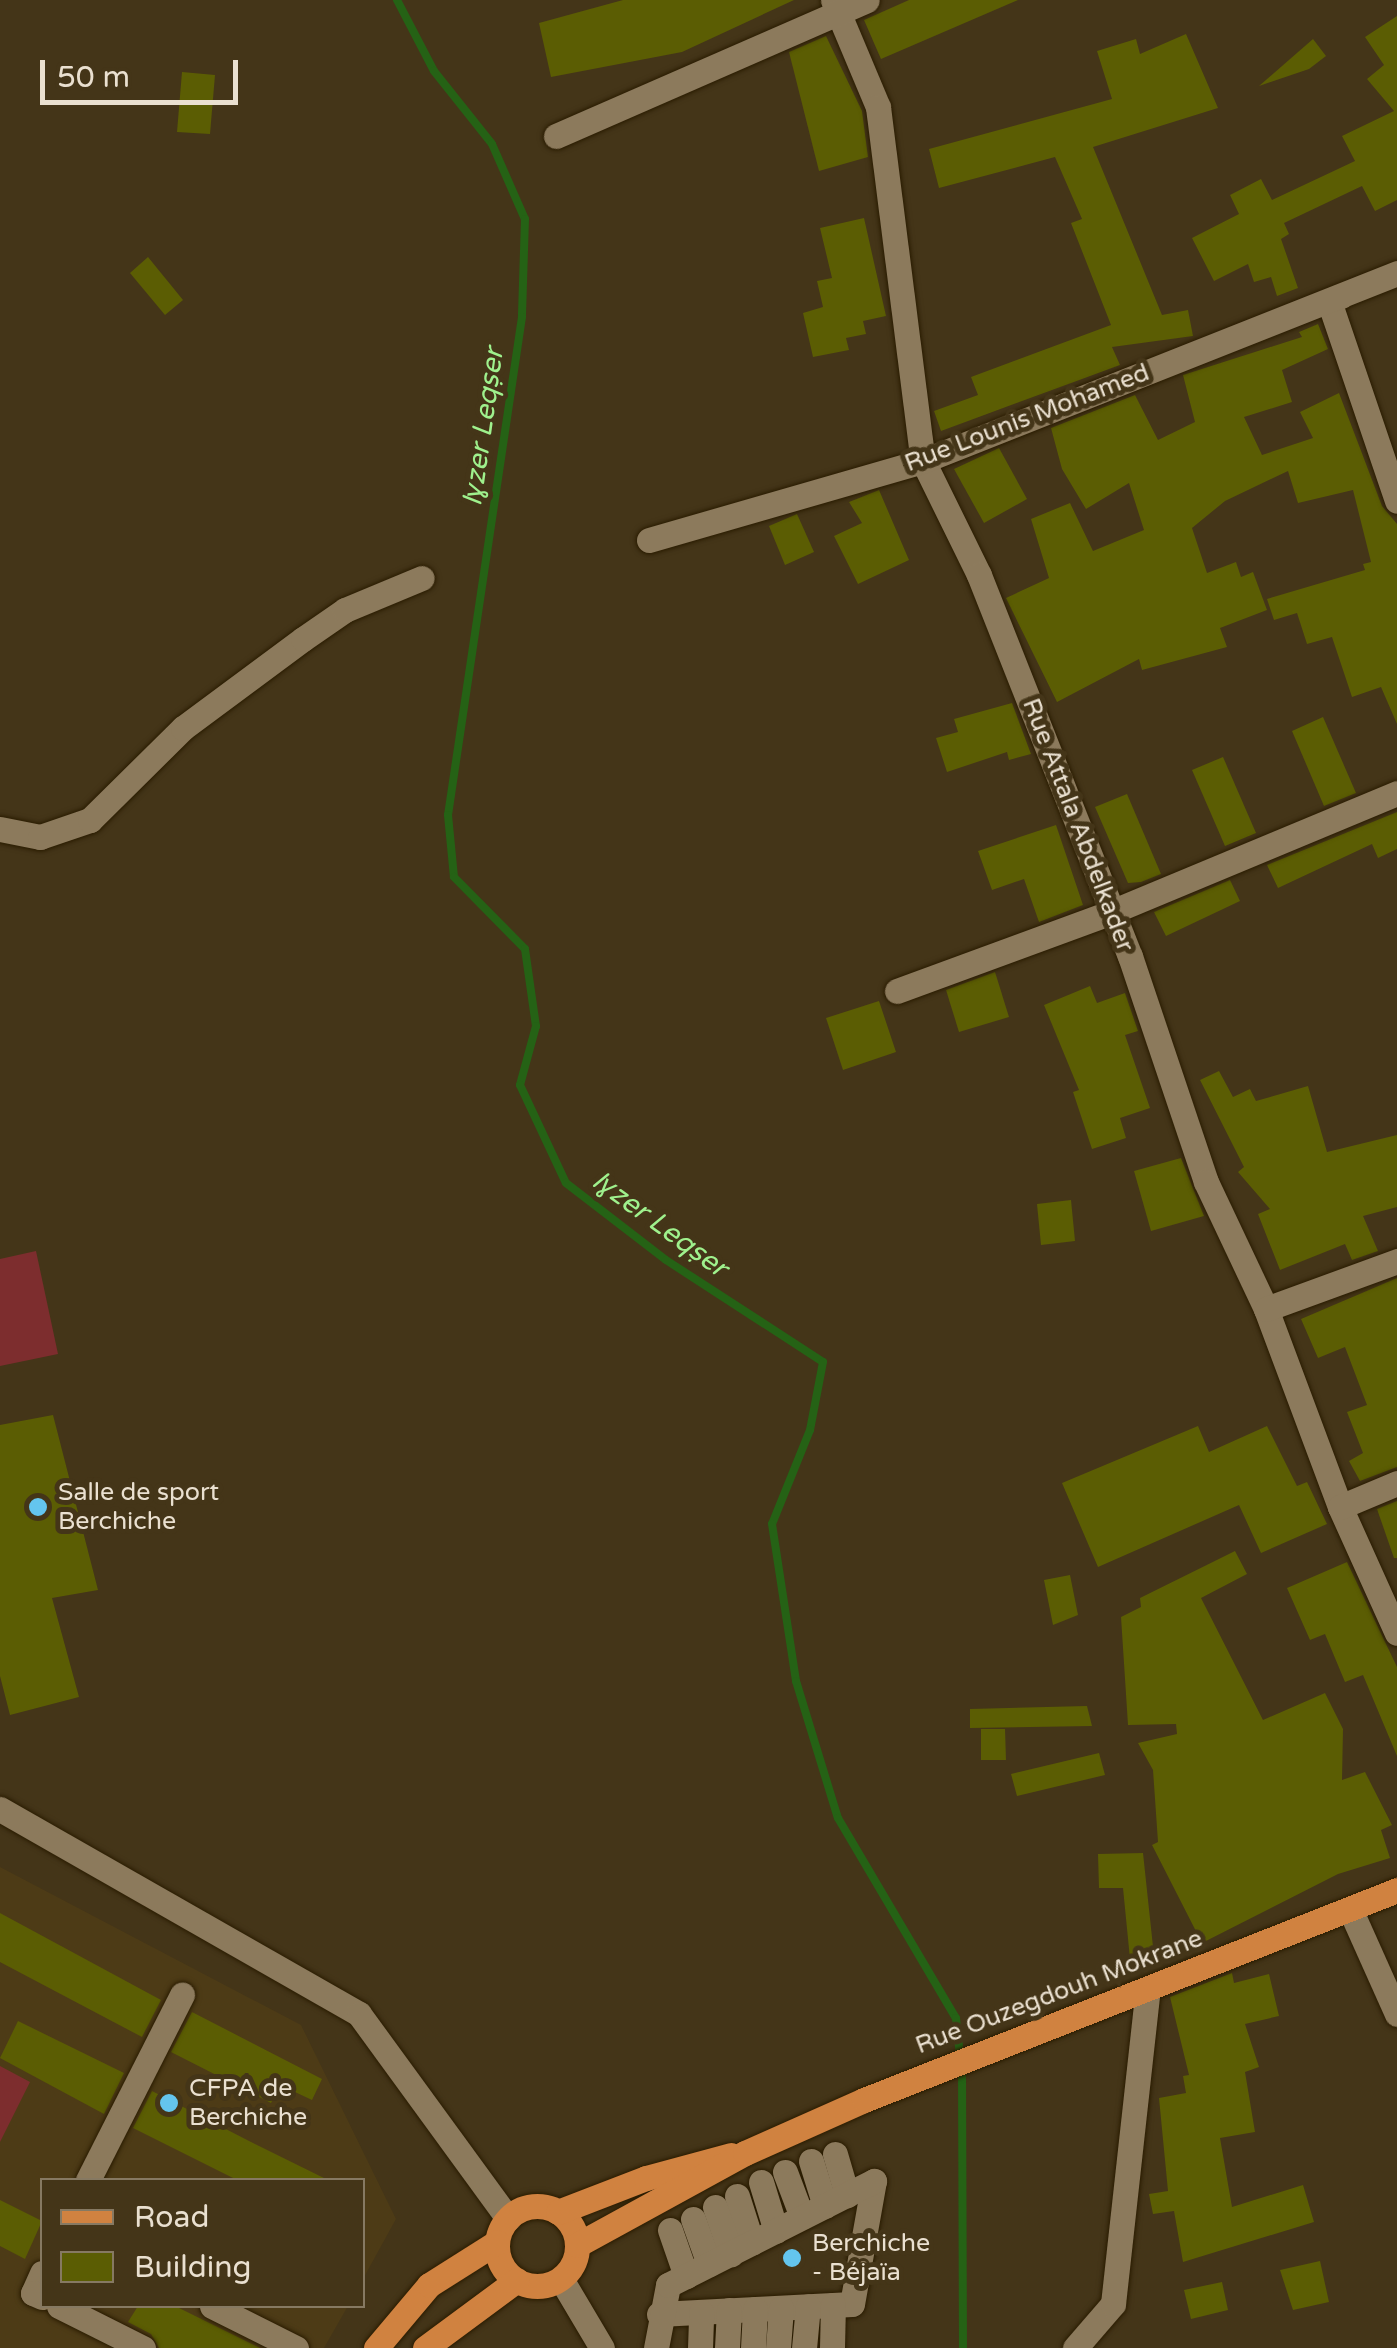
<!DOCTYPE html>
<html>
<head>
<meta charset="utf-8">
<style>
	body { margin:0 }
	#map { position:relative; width:1397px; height:2348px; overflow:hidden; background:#443518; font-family:"Varela Round",sans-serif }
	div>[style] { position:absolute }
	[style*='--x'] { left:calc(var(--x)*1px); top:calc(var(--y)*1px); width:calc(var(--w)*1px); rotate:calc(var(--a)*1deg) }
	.built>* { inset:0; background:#4d3b16 }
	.green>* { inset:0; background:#7d2d2e }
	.stream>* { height:8px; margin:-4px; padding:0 4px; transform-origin:4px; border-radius:4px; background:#256215 }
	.building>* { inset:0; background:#5b5d03 }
	.roads { filter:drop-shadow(0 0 2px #2a1c00) drop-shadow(0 0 2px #2a1c00) }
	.minor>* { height:25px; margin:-12.5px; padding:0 12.5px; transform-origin:12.5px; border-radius:12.5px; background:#8c7a5c }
	.major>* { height:25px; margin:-12.5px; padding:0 12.5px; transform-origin:12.5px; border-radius:12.5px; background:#d08240 }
	.major>.ring { margin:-12.5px; padding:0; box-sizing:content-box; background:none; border:25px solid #d08240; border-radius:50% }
	.dots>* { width:28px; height:28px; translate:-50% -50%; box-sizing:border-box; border:5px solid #443518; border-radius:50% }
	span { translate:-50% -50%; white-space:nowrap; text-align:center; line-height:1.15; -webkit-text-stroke:10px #443518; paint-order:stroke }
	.street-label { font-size:25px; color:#eae0d0 }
	.poi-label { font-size:25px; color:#eae0d0 }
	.left { translate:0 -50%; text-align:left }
	.water-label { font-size:28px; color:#9ff18d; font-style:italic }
	.legend { position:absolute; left:40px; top:2178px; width:325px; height:130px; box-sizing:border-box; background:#443518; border:2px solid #867962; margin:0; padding:12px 18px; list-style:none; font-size:30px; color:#eae0d0 }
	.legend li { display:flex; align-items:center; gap:20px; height:50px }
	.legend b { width:50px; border:2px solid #867962 }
	.scale { position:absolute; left:40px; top:60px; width:198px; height:45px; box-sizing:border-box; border:5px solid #eae0d0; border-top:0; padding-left:12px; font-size:30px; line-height:35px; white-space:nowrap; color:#eae0d0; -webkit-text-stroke:8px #443518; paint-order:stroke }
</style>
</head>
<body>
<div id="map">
	<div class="built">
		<div style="clip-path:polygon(0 1867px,301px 2025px,396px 2219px,363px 2279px,362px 2180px,42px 2180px,42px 2306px,348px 2306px,324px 2348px,0 2348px)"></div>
	</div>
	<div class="green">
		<div style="clip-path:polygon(36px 1251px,58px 1354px,0 1366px,0 1259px)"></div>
		<div style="clip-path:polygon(0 2066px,30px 2082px,0 2142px)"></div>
	</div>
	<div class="stream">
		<div style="--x:397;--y:0;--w:80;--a:62.5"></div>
		<div style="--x:434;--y:71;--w:93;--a:51.5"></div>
		<div style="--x:492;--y:144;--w:82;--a:66.3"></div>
		<div style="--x:525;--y:219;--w:98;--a:91.8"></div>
		<div style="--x:522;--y:317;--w:503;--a:98.45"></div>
		<div style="--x:448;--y:815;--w:62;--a:84.5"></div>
		<div style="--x:454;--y:877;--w:101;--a:45.4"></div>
		<div style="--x:525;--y:949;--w:78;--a:81.9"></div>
		<div style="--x:536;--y:1026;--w:61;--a:105.2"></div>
		<div style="--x:520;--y:1085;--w:108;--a:64.9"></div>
		<div style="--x:566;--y:1183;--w:126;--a:37.6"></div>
		<div style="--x:666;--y:1260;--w:187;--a:33"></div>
		<div style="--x:823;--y:1362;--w:69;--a:100.8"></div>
		<div style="--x:810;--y:1430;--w:101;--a:112"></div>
		<div style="--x:772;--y:1524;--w:159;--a:81.3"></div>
		<div style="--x:796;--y:1681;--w:143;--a:73"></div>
		<div style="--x:838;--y:1818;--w:232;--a:59.5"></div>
		<div style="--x:956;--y:2018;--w:36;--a:84"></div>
		<div style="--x:962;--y:2068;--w:280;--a:89.8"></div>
	</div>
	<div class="building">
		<div style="clip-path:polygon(623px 0,794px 0,682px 52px,551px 77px,539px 23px)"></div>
		<div style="clip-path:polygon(909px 0,1018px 0,881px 59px,864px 20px)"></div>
		<div style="clip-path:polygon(1397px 16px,1397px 200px,1375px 211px,1362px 186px,1284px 223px,1289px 234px,1281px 239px,1298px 288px,1277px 296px,1271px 277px,1254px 282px,1248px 264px,1214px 281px,1192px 238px,1239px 214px,1230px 195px,1261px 179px,1272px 200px,1355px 161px,1342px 136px,1394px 111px,1367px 79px,1384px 65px,1365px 37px)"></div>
		<div style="clip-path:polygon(1186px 34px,1218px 108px,1093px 147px,1162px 315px,1188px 310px,1193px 336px,1112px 347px,1120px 365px,941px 431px,934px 411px,978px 395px,971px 377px,1111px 325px,1071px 223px,1082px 219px,1055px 157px,939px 188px,929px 149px,1112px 99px,1097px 51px,1136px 39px,1140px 54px)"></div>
		<div style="clip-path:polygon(826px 36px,862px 111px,868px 157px,819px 171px,789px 52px)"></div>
		<div style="clip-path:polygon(1313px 39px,1326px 56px,1309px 69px,1259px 86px)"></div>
		<div style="clip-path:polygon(182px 72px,215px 75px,210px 134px,177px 132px)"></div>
		<div style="clip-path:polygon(864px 218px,886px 316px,863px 321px,866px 334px,846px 338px,849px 350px,813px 357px,803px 313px,823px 307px,817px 281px,832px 278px,820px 228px)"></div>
		<div style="clip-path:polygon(148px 257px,183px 300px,165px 315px,130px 273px)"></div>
		<div style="clip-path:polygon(1318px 324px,1328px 349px,1282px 370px,1292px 402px,1244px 417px,1262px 455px,1313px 438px,1300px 412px,1339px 393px,1382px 506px,1397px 524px,1397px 724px,1381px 687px,1352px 697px,1332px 637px,1307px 644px,1297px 613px,1274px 620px,1267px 599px,1365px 570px,1363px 564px,1371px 562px,1353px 490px,1298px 503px,1288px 471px,1225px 501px,1192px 528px,1207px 573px,1236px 562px,1241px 577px,1253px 572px,1267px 610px,1220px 628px,1227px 647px,1142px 670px,1139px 659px,1057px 702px,1006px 598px,1049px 578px,1031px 519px,1070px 503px,1093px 551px,1144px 530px,1129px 483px,1086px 509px,1062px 469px,1051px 428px,1135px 395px,1158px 440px,1195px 422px,1183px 375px,1302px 337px,1299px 332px)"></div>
		<div style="clip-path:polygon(999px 448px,1027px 499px,984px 523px,954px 469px)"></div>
		<div style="clip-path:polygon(879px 490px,909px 560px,858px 584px,834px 536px,862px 523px,849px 502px)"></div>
		<div style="clip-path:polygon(797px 514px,814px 552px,785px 565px,769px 526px)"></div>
		<div style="clip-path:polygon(1012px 703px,1031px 754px,1009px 760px,1007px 752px,947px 772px,936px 738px,958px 732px,954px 719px)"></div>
		<div style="clip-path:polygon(1323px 717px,1356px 793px,1324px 806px,1292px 731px)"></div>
		<div style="clip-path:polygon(1223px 757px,1256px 833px,1225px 846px,1192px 770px)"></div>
		<div style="clip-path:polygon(1127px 794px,1161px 874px,1141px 882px,1128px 883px,1095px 807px)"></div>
		<div style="clip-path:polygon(1397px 812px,1397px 849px,1378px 858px,1372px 844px,1278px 888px,1267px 865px)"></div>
		<div style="clip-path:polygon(1056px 825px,1083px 905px,1039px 922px,1024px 879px,992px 890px,978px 851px)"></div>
		<div style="clip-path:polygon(1230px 880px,1240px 901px,1166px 936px,1154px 912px)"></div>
		<div style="clip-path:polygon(995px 972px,1009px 1017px,959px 1032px,946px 990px)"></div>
		<div style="clip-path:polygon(1090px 986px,1097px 1003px,1125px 993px,1138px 1031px,1125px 1035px,1150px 1108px,1120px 1118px,1126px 1138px,1092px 1149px,1073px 1092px,1079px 1090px,1044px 1005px)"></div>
		<div style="clip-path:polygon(879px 1001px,896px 1052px,843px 1070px,826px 1018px)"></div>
		<div style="clip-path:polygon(1219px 1071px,1233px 1097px,1250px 1089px,1256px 1101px,1308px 1086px,1327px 1152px,1397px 1135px,1397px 1207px,1363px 1216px,1378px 1251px,1352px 1260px,1345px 1244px,1280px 1270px,1258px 1214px,1270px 1209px,1238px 1172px,1244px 1167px,1200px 1080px)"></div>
		<div style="clip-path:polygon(1181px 1158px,1204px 1216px,1151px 1231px,1134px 1171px)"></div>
		<div style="clip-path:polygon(1071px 1200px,1075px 1241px,1041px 1245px,1037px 1204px)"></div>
		<div style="clip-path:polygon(1397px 1278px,1397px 1467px,1360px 1481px,1349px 1461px,1363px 1453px,1347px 1412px,1367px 1405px,1345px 1347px,1318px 1358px,1301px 1319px)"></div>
		<div style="clip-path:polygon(53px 1415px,98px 1590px,52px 1598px,79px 1697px,10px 1715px,0 1676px,0 1425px)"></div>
		<div style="clip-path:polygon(1198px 1426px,1209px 1452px,1267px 1426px,1297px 1486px,1307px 1482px,1327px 1524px,1261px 1553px,1239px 1505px,1098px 1567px,1062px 1483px)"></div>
		<div style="clip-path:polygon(1397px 1501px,1397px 1558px,1394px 1558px,1377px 1509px)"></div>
		<div style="clip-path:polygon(1235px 1551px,1247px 1574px,1201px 1598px,1263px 1720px,1325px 1693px,1343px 1729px,1342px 1780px,1365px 1772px,1392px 1825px,1381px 1830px,1390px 1858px,1338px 1874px,1202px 1943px,1152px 1845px,1158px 1842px,1153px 1770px,1138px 1743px,1177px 1734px,1176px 1724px,1128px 1725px,1121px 1617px,1141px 1607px,1140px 1598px)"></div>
		<div style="clip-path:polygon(1347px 1562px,1397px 1667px,1397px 1756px,1363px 1675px,1345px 1682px,1325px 1634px,1310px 1640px,1287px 1588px)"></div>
		<div style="clip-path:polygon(1070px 1575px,1078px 1615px,1053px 1625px,1044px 1580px)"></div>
		<div style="clip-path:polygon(1087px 1706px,1092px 1726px,970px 1728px,970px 1709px)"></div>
		<div style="clip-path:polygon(981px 1729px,1005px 1729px,1006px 1760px,981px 1760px)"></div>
		<div style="clip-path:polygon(1099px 1753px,1105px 1775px,1017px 1796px,1011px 1774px)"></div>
		<div style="clip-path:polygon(1143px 1853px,1154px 1956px,1130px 1959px,1123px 1888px,1099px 1888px,1098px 1854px)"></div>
		<div style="clip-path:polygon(0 1913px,161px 2000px,142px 2037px,0 1962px)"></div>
		<div style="clip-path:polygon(1232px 1973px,1234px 1983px,1269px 1974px,1279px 2016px,1245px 2024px,1259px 2067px,1245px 2072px,1255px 2132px,1220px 2138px,1232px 2207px,1303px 2185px,1314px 2222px,1183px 2262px,1174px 2211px,1153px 2214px,1149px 2194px,1168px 2191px,1159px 2098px,1186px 2093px,1183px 2076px,1189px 2075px,1170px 1997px)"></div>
		<div style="clip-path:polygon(192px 2012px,322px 2079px,312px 2100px,280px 2085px,271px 2103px,171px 2052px)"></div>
		<div style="clip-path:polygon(18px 2021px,124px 2073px,104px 2114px,0 2058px)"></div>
		<div style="clip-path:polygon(152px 2091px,251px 2142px,328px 2180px,237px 2180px,133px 2128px)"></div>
		<div style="clip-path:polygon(0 2200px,42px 2221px,25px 2259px,0 2246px)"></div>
		<div style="clip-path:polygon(1320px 2261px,1329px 2302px,1293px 2310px,1280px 2270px)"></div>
		<div style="clip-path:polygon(1222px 2282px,1228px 2310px,1191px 2319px,1184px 2290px)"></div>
		<div style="clip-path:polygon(138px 2306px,175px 2306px,260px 2348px,159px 2348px,151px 2334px,128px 2322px)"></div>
	</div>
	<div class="roads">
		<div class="minor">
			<div style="--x:833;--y:0;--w:116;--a:67.2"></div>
			<div style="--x:878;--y:107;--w:357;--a:82.8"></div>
			<div style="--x:923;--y:461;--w:127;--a:63.8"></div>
			<div style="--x:979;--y:575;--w:410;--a:68.4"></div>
			<div style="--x:1130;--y:956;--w:238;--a:71.4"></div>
			<div style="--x:1206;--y:1182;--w:140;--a:64.7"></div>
			<div style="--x:1266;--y:1309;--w:211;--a:69.5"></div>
			<div style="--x:1340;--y:1507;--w:138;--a:65.7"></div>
			<div style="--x:556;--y:136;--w:339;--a:-23.6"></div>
			<div style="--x:1341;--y:296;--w:13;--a:157"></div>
			<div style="--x:1329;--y:301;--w:211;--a:71.2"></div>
			<div style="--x:649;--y:540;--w:285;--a:-16.1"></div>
			<div style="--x:923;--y:461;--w:510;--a:-21.63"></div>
			<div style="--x:0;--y:829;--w:41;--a:11.3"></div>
			<div style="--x:40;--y:837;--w:53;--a:-18.8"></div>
			<div style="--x:90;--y:820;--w:131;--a:-44.7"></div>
			<div style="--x:183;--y:728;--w:149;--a:-36.6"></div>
			<div style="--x:303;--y:639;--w:51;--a:-34.6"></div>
			<div style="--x:345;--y:610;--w:83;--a:-22.6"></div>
			<div style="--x:897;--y:991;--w:226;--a:-20.2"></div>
			<div style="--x:1109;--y:913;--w:312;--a:-22.6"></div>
			<div style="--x:1266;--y:1309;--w:140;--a:-20.1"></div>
			<div style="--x:1340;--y:1507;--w:62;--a:-22.8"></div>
			<div style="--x:0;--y:1809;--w:413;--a:29.7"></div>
			<div style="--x:359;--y:2014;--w:253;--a:53.9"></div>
			<div style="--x:1350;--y:1909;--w:115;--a:65.9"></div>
			<div style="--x:835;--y:2154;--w:43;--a:73.7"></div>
			<div style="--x:811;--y:2161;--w:47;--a:72.7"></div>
			<div style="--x:785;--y:2172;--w:48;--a:69.3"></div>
			<div style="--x:88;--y:2180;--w:208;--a:-63.1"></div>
			<div style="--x:761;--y:2182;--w:51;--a:73"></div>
			<div style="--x:737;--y:2196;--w:49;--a:72.3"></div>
			<div style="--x:715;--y:2207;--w:50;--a:71.2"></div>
			<div style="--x:693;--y:2219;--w:48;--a:70.4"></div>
			<div style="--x:670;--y:2230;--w:49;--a:70.8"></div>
			<div style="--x:42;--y:2273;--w:22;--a:114"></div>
			<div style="--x:33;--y:2293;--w:10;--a:24"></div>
			<div style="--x:561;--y:2279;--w:80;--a:59.3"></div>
			<div style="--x:59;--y:2306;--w:94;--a:26.6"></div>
			<div style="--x:212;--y:2306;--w:94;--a:26.6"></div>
			<div style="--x:659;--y:2314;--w:193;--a:-3"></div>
			<div style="--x:852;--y:2304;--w:125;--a:-79.9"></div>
			<div style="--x:656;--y:2348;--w:64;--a:-79.2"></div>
			<div style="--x:668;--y:2285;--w:231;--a:-26.8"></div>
			<div style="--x:700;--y:2348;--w:36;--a:-88"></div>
			<div style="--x:727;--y:2348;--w:38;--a:-87"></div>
			<div style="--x:753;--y:2348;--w:39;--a:-87"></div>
			<div style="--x:778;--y:2348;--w:40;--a:-85.7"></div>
			<div style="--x:804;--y:2348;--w:42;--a:-84.6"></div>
			<div style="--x:832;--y:2348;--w:43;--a:-88.7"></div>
			<div style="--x:1075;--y:2348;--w:58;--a:-49.2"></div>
			<div style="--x:1113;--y:2304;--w:317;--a:-83.7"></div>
		</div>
		<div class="major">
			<div class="ring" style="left:497px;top:2206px;width:55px;height:55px"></div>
			<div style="--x:558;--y:2212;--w:94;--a:-21.1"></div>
			<div style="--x:646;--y:2178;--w:88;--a:-15.1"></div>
			<div style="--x:577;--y:2245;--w:192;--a:-28.7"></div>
			<div style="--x:745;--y:2153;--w:130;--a:-24"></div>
			<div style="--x:864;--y:2100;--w:573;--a:-21.5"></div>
			<div style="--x:376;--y:2348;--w:82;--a:-49.9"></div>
			<div style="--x:429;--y:2285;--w:80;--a:-32.3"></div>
			<div style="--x:425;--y:2348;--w:114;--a:-36.5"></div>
		</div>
	</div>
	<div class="dots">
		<div style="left:38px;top:1507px;background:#64c5ee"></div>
		<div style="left:169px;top:2103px;background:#64c5ee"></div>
		<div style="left:792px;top:2258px;background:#64c5ee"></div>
	</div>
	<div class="street-label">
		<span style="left:1027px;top:418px;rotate:-21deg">Rue Lounis Mohamed</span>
		<span style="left:1078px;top:825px;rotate:69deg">Rue Attala Abdelkader</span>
		<span style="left:1059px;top:1992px;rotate:-21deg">Rue Ouzegdouh Mokrane</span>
	</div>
	<div class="poi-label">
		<span class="left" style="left:58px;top:1507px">Salle de sport<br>Berchiche</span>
		<span class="left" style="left:189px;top:2103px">CFPA de<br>Berchiche</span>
		<span class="left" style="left:812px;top:2258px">Berchiche<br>- Béjaïa</span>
	</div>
	<div class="water-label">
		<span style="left:483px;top:427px;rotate:-82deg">Iɣzer Leqṣer</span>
		<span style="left:660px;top:1224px;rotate:36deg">Iɣzer Leqṣer</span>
	</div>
	<ul class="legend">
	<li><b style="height:12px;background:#d08240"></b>Road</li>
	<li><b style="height:28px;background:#5b5d03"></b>Building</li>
	</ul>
	<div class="scale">50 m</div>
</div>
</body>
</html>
